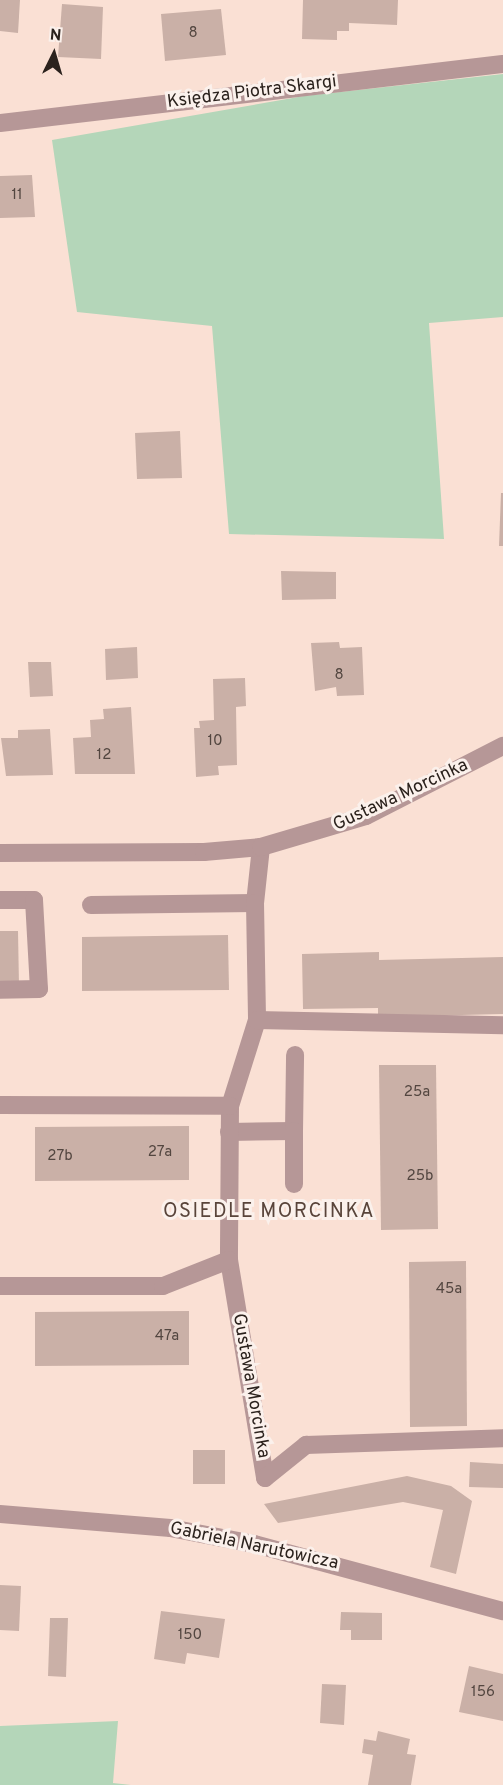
<!DOCTYPE html>
<html>
<head>
<meta charset="utf-8">
<style>
	body { margin:0 }
	#map { position:relative; width:503px; height:1785px; overflow:hidden; background:#fae0d4; font-family:Overpass,sans-serif }
	div>[style] { position:absolute }
	[style*='--x'] { left:calc(var(--x)*1px); top:calc(var(--y)*1px); width:calc(var(--w)*1px); rotate:calc(var(--a)*1deg) }
	.green>* { inset:0; background:#b4d6b9 }
	.building>* { inset:0; background:#cab0a7 }
	.lane>* { height:18px; margin:-9px; padding:0 9px; transform-origin:9px; border-radius:9px; background:#b69797 }
	.street>* { height:18px; margin:-9px; padding:0 9px; transform-origin:9px; border-radius:9px; background:#b69797 }
	span { translate:-50% -50%; white-space:nowrap; text-align:center; line-height:1.15; -webkit-text-stroke:6px #fbf1ec; paint-order:stroke }
	.number-label { font-size:15px; color:#534640 }
	.number-label span { -webkit-text-stroke-width:0 }
	.street-label { font-size:18px; color:#2b221d }
	.neighbourhood-label { font-size:20px; color:#59443a; letter-spacing:1.5px }
	.north { position:absolute; left:24px; top:24px; width:60px; height:60px; -webkit-text-stroke:4px #fbf1ec; paint-order:stroke; rotate:5deg; font-size:16px; font-weight:700; line-height:24px; text-align:center; color:#2b221d }
	.north::after { content:''; display:block; margin:auto; width:21px; height:27px; background:#2b221d; clip-path:polygon(50% 0,100% 100%,50% 72%,0 100%) }
</style>
</head>
<body>
<div id="map">
	<div class="green">
		<div style="clip-path:polygon(503px 74px,503px 317px,429px 323px,444px 539px,229px 534px,212px 326px,77px 312px,52px 140px,304px 96px)"></div>
		<div style="clip-path:polygon(118px 1721px,113px 1783px,131px 1785px,0 1785px,0 1726px)"></div>
	</div>
	<div class="building">
		<div style="clip-path:polygon(0 0,20px 0,18px 33px,0 31px)"></div>
		<div style="clip-path:polygon(303px 0,398px 0,397px 25px,349px 23px,349px 31px,337px 31px,337px 40px,302px 39px)"></div>
		<div style="clip-path:polygon(62px 4px,103px 7px,101px 59px,58px 57px)"></div>
		<div style="clip-path:polygon(221px 9px,226px 55px,165px 61px,161px 14px)"></div>
		<div style="clip-path:polygon(32px 175px,35px 217px,0 218px,0 176px)"></div>
		<div style="clip-path:polygon(180px 431px,182px 478px,137px 479px,135px 433px)"></div>
		<div style="clip-path:polygon(501px 493px,503px 493px,503px 546px,499px 546px)"></div>
		<div style="clip-path:polygon(281px 571px,336px 572px,336px 599px,282px 600px)"></div>
		<div style="clip-path:polygon(339px 642px,340px 648px,362px 647px,364px 695px,337px 696px,336px 687px,315px 691px,311px 643px)"></div>
		<div style="clip-path:polygon(137px 647px,138px 678px,106px 680px,105px 649px)"></div>
		<div style="clip-path:polygon(28px 662px,51px 662px,53px 696px,30px 697px)"></div>
		<div style="clip-path:polygon(245px 678px,246px 706px,236px 707px,237px 765px,218px 766px,219px 775px,196px 777px,194px 728px,200px 728px,199px 721px,214px 720px,213px 679px)"></div>
		<div style="clip-path:polygon(131px 707px,135px 774px,75px 774px,73px 738px,91px 737px,90px 720px,104px 719px,103px 709px)"></div>
		<div style="clip-path:polygon(50px 729px,53px 775px,6px 776px,1px 738px,18px 738px,18px 730px)"></div>
		<div style="clip-path:polygon(0 931px,18px 931px,19px 986px,0 986px)"></div>
		<div style="clip-path:polygon(228px 935px,229px 990px,82px 991px,82px 937px)"></div>
		<div style="clip-path:polygon(379px 952px,379px 960px,503px 957px,503px 1014px,378px 1017px,378px 1008px,303px 1009px,302px 954px)"></div>
		<div style="clip-path:polygon(379px 1065px,436px 1065px,438px 1229px,381px 1230px)"></div>
		<div style="clip-path:polygon(189px 1126px,189px 1180px,35px 1181px,35px 1127px)"></div>
		<div style="clip-path:polygon(466px 1261px,467px 1426px,410px 1427px,409px 1262px)"></div>
		<div style="clip-path:polygon(189px 1311px,189px 1365px,35px 1366px,35px 1312px)"></div>
		<div style="clip-path:polygon(193px 1450px,225px 1450px,225px 1484px,193px 1484px)"></div>
		<div style="clip-path:polygon(470px 1462px,503px 1464px,503px 1488px,469px 1487px)"></div>
		<div style="clip-path:polygon(407px 1476px,451px 1486px,472px 1501px,456px 1574px,430px 1567px,443px 1510px,403px 1502px,278px 1523px,264px 1504px)"></div>
		<div style="clip-path:polygon(0 1585px,21px 1586px,19px 1631px,0 1630px)"></div>
		<div style="clip-path:polygon(161px 1611px,225px 1619px,219px 1658px,187px 1653px,185px 1664px,154px 1659px)"></div>
		<div style="clip-path:polygon(341px 1612px,382px 1613px,382px 1640px,351px 1640px,351px 1630px,340px 1630px)"></div>
		<div style="clip-path:polygon(50px 1618px,68px 1618px,66px 1677px,48px 1676px)"></div>
		<div style="clip-path:polygon(469px 1666px,503px 1674px,503px 1721px,459px 1712px)"></div>
		<div style="clip-path:polygon(322px 1684px,346px 1685px,344px 1725px,320px 1723px)"></div>
		<div style="clip-path:polygon(378px 1731px,410px 1739px,407px 1754px,416px 1755px,411px 1785px,368px 1785px,373px 1755px,362px 1753px,364px 1739px,376px 1741px)"></div>
	</div>
	<div class="lane">
		<div style="--x:0;--y:900;--w:34;--a:0"></div>
		<div style="--x:34;--y:900;--w:89;--a:86.8"></div>
		<div style="--x:39;--y:989;--w:39;--a:179"></div>
		<div style="--x:91;--y:905;--w:164;--a:-0.7"></div>
		<div style="--x:229;--y:1132;--w:65;--a:-0.9"></div>
		<div style="--x:294;--y:1131;--w:76;--a:-89.2"></div>
		<div style="--x:294;--y:1184;--w:53;--a:-90"></div>
	</div>
	<div class="street">
		<div style="--x:0;--y:123;--w:506;--a:-6.69"></div>
		<div style="--x:261;--y:847;--w:56;--a:96.1"></div>
		<div style="--x:255;--y:903;--w:117;--a:89"></div>
		<div style="--x:257;--y:1020;--w:90;--a:107.4"></div>
		<div style="--x:230;--y:1106;--w:154;--a:90.4"></div>
		<div style="--x:229;--y:1260;--w:221;--a:80.6"></div>
		<div style="--x:265;--y:1478;--w:53;--a:-38.8"></div>
		<div style="--x:306;--y:1445;--w:197;--a:-2"></div>
		<div style="--x:0;--y:853;--w:204;--a:-0.3"></div>
		<div style="--x:204;--y:852;--w:57;--a:-5"></div>
		<div style="--x:261;--y:847;--w:109;--a:-16.4"></div>
		<div style="--x:366;--y:816;--w:154;--a:-27.1"></div>
		<div style="--x:257;--y:1020;--w:246;--a:1.2"></div>
		<div style="--x:0;--y:1105;--w:230;--a:0.2"></div>
		<div style="--x:0;--y:1286;--w:163;--a:0"></div>
		<div style="--x:163;--y:1286;--w:71;--a:-21.5"></div>
		<div style="--x:0;--y:1514;--w:171;--a:4.7"></div>
		<div style="--x:170;--y:1528;--w:86;--a:10.8"></div>
		<div style="--x:254;--y:1544;--w:258;--a:15.1"></div>
	</div>
	<div class="number-label">
		<span style="left:193px;top:34px">8</span>
		<span style="left:17px;top:196px">11</span>
		<span style="left:339px;top:676px">8</span>
		<span style="left:215px;top:742px">10</span>
		<span style="left:104px;top:756px">12</span>
		<span style="left:417px;top:1093px">25a</span>
		<span style="left:160px;top:1153px">27a</span>
		<span style="left:60px;top:1157px">27b</span>
		<span style="left:420px;top:1177px">25b</span>
		<span style="left:449px;top:1290px">45a</span>
		<span style="left:167px;top:1337px">47a</span>
		<span style="left:190px;top:1636px">150</span>
		<span style="left:483px;top:1693px">156</span>
	</div>
	<div class="street-label">
		<span style="left:252px;top:93px;rotate:-7deg">Księdza Piotra Skargi</span>
		<span style="left:401px;top:796px;rotate:-25deg">Gustawa Morcinka</span>
		<span style="left:250px;top:1386px;rotate:80deg">Gustawa Morcinka</span>
		<span style="left:254px;top:1547px;rotate:12deg">Gabriela Narutowicza</span>
	</div>
	<div class="neighbourhood-label">
		<span style="left:269px;top:1212px">OSIEDLE MORCINKA</span>
	</div>
	<div class="north">N</div>
</div>
</body>
</html>
